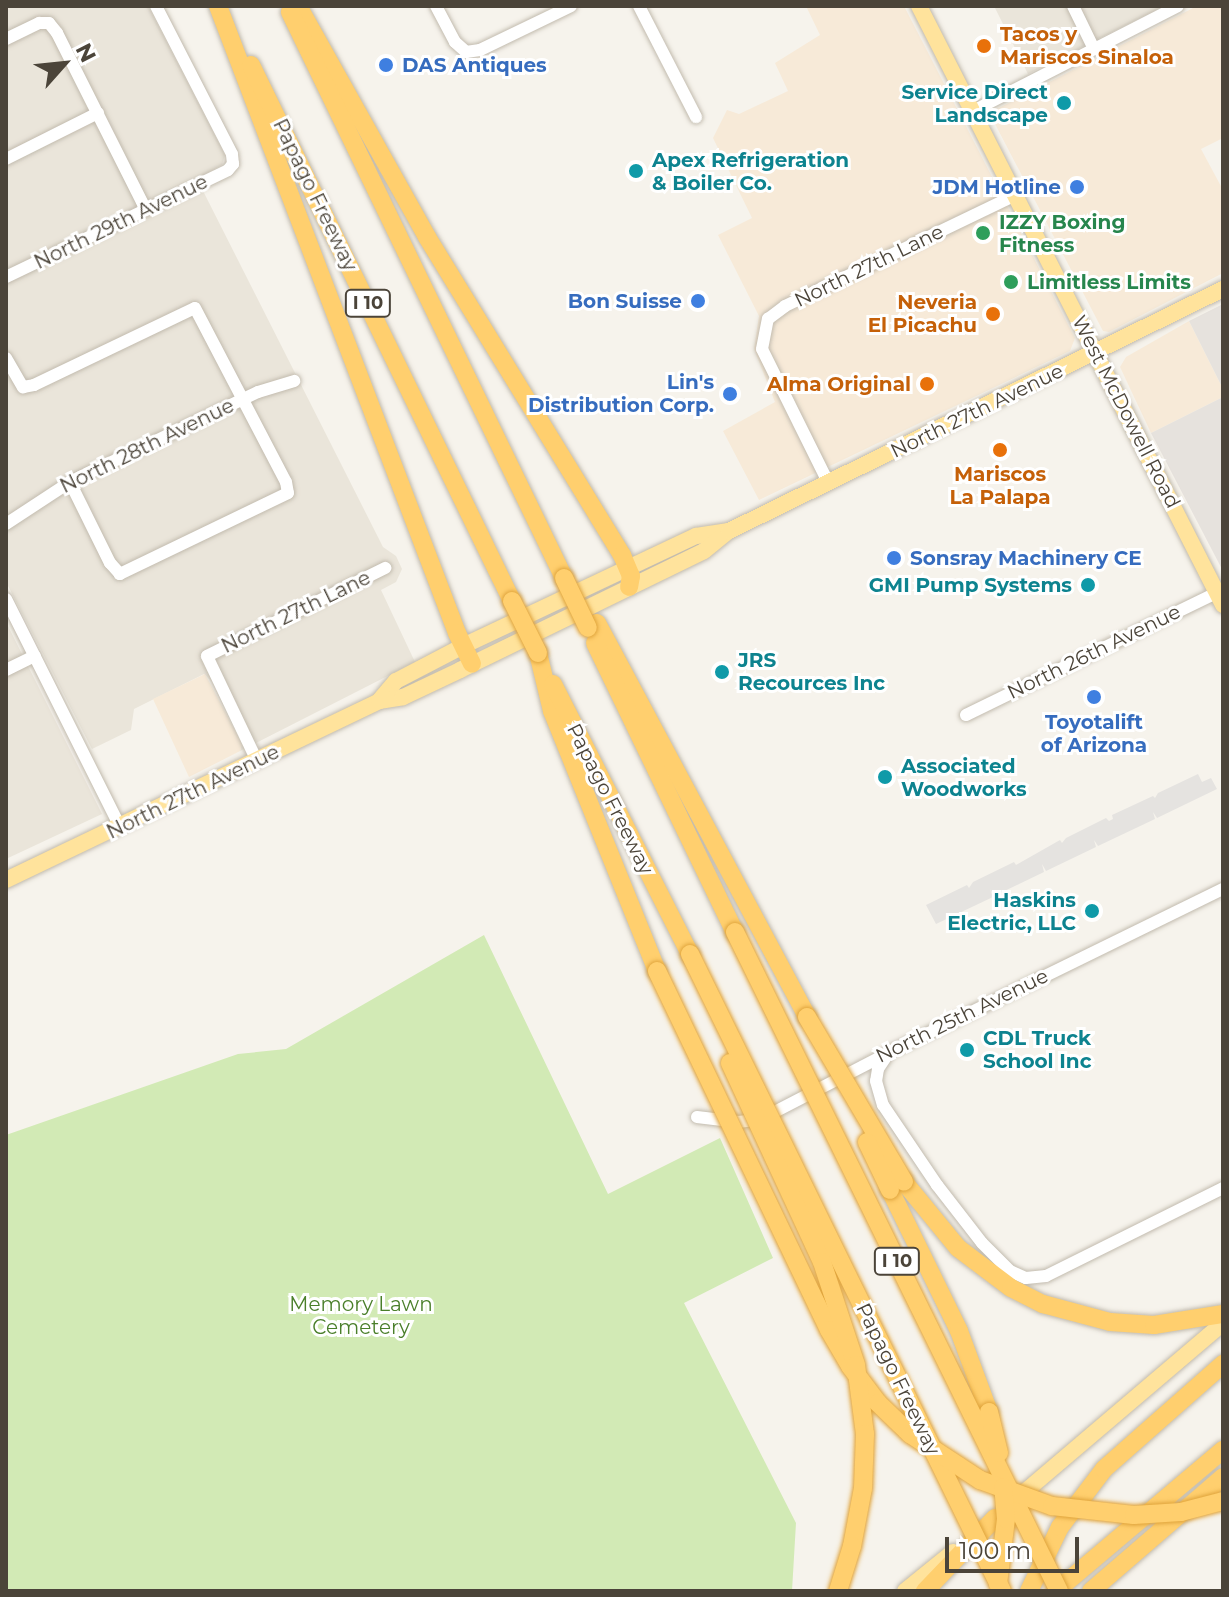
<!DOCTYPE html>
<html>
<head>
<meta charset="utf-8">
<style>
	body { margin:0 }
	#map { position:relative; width:1229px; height:1597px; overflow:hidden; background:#f6f3ec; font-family:Montserrat,sans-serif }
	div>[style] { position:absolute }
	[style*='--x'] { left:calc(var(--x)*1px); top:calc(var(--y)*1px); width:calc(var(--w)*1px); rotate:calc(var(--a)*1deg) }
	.residential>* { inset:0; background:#eae5da }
	.commercial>* { inset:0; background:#f7ead8 }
	.industrial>* { inset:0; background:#e6e2dd }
	.green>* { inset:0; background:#d2eab5 }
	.parking>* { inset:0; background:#e5e3e0 }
	.roads { filter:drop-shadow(0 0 2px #c2bbae) drop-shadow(0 0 2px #c2bbae) }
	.minor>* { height:12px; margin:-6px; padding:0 6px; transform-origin:6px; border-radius:6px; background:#fff }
	.major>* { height:16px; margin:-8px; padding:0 8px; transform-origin:8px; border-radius:8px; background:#ffe39c }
	.highway>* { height:18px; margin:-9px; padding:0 9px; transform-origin:9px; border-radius:9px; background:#ffcf6e }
	.bridges { filter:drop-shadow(0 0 2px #e0a43c) drop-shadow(0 0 2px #e0a43c) }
	.highway-bridge>* { height:18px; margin:-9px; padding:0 9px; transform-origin:9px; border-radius:9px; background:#ffcf6e }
	.dots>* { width:22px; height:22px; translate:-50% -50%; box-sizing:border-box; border:4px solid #fff; border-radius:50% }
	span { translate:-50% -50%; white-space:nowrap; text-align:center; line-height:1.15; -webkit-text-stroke:6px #fff; paint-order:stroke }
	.shield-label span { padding:2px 6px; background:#fff; border:2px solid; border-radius:6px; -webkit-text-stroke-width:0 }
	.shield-label { font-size:18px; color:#4b4439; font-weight:700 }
	.food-label { font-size:20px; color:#c56008; font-weight:700 }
	.left { translate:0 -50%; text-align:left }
	.right { translate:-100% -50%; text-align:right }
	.shop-label { font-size:20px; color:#366cbe; font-weight:700 }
	.culture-label { font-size:20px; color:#0d838f; font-weight:700 }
	.street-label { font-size:20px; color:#4b4439 }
	.leisure-label { font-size:20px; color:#27864d; font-weight:700 }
	.park-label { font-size:20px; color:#4a7f2a }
	.frame { position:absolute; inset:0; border:8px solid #4b4439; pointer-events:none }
	.north { position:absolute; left:24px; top:24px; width:80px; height:80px; -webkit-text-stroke:6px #fff; paint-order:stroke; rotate:63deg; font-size:22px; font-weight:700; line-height:32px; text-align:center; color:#4b4439 }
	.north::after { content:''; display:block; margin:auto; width:28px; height:36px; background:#4b4439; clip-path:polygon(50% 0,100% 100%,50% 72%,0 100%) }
	.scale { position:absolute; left:945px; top:1537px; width:134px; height:36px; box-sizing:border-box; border:4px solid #4b4439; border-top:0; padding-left:10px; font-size:24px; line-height:28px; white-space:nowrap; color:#4b4439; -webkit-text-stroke:6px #fff; paint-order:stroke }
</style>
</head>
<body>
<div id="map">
	<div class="residential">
		<div style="clip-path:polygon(6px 6px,148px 6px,225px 155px,222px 165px,197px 179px,383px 547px,396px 556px,402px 569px,396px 582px,381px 590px,415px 662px,240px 751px,242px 743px,212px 682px,204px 674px,134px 709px,131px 730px,92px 749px,6px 582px)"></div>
		<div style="clip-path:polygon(994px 6px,1164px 6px,1028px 74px)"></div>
		<div style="clip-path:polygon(6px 622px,102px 814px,6px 859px)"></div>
	</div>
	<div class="commercial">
		<div style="clip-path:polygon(806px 6px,904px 6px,1075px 338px,1070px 351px,759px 500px,723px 431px,775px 402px,754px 349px,759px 316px,718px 235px,752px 218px,713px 138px,727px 110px,739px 114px,788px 91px,775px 63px,820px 35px)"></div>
		<div style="clip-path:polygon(1197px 6px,1223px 6px,1223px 138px,1201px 149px,1223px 190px,1223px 273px,1109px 332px,1103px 331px,993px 120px,993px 111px)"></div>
		<div style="clip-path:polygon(1189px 321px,1223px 389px,1223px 397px,1151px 433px,1120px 367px,1126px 357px)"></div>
		<div style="clip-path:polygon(205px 674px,242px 744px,240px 751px,189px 777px,153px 699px)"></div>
	</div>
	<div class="industrial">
		<div style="clip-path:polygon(1223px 304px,1223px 389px,1189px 321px)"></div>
		<div style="clip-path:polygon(1223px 397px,1223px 571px,1151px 433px)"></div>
	</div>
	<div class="green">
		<div style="clip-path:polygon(484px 935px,608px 1194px,720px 1138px,773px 1258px,684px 1303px,796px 1523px,792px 1591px,6px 1591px,6px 1135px,238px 1054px,286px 1049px)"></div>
	</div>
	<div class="parking">
		<div style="clip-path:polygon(1198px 774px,1202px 782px,1211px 778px,1217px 789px,1157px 818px,1153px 812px,1155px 819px,1098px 846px,1094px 840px,1096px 847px,1046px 871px,1042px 864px,1044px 872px,994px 896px,990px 889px,993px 897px,936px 924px,926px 905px,967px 885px,969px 888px,973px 882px,1014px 862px,1016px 865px,1060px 840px,1062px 843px,1066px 838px,1106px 818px,1109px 821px,1113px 819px,1112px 815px,1153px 796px,1155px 798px,1158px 793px)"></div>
	</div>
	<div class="roads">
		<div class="minor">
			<div style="--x:436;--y:6;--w:41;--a:62.2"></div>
			<div style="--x:455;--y:42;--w:15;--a:42"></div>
			<div style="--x:466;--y:52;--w:14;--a:-8"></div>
			<div style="--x:480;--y:50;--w:101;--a:-25.8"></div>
			<div style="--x:639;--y:6;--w:125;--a:62.8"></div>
			<div style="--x:1073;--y:6;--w:48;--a:64"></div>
			<div style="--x:6;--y:39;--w:37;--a:-26"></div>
			<div style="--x:39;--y:23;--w:10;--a:0"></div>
			<div style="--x:49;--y:23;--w:13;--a:51"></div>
			<div style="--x:57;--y:33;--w:198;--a:63.3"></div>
			<div style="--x:973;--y:111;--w:230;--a:-27.1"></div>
			<div style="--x:6;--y:159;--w:103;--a:-26.6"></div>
			<div style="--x:6;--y:277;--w:246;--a:-25.7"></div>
			<div style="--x:228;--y:170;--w:8;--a:-50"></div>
			<div style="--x:233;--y:164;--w:10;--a:-96"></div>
			<div style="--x:232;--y:154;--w:166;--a:-117.2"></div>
			<div style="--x:6;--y:358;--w:34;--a:60"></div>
			<div style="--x:23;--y:387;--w:11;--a:-10"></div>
			<div style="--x:34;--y:385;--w:178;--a:-25.6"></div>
			<div style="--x:195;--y:308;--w:196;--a:62.4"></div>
			<div style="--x:286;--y:482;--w:11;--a:80"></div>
			<div style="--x:288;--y:493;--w:187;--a:154.3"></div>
			<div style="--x:120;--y:574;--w:15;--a:-132"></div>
			<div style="--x:110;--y:563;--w:90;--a:-116.3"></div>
			<div style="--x:828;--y:482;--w:148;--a:-116.4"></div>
			<div style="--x:762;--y:349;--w:31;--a:-79"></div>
			<div style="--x:768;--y:319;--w:21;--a:-37"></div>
			<div style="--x:785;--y:306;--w:256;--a:-25.7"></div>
			<div style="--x:6;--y:524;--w:77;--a:-33.3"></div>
			<div style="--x:70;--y:482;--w:208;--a:-25.6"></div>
			<div style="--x:258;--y:392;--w:38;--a:-17"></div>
			<div style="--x:6;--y:599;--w:255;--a:63.4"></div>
			<div style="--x:6;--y:670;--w:32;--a:-26"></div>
			<div style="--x:966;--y:715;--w:285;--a:-26"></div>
			<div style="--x:257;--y:761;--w:116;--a:-115.5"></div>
			<div style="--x:207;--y:656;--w:199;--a:-26.3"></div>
			<div style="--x:888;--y:1054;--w:18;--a:124"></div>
			<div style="--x:878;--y:1069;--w:12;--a:99"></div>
			<div style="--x:876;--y:1081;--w:25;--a:74"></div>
			<div style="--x:883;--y:1105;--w:97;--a:56"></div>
			<div style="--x:937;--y:1185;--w:73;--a:52.2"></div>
			<div style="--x:982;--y:1243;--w:40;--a:45"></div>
			<div style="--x:1010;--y:1271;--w:17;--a:24"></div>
			<div style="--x:1026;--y:1278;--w:20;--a:-6"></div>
			<div style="--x:1046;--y:1276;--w:198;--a:-26.4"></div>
			<div style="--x:697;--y:1117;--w:42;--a:6.8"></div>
			<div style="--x:739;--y:1122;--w:22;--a:-8"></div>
			<div style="--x:761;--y:1119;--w:145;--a:-27.4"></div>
			<div style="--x:890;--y:1052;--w:371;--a:-26.1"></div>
		</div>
		<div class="major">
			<div style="--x:919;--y:6;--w:672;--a:63.09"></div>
			<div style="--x:379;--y:701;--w:26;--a:-50"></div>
			<div style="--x:396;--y:681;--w:76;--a:-27.6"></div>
			<div style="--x:463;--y:646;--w:258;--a:-25.3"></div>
			<div style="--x:696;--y:536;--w:30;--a:-9"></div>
			<div style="--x:6;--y:880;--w:414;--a:-25.6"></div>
			<div style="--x:379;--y:701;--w:24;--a:-9"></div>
			<div style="--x:403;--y:697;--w:63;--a:-25.3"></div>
			<div style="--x:460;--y:670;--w:271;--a:-26"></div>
			<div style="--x:704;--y:551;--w:32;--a:-39"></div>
			<div style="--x:729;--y:531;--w:550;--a:-26.1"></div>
			<div style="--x:1014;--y:1501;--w:275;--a:-40.4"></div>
			<div style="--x:905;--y:1591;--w:62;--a:-39.1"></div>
		</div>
		<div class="highway">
			<div style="--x:218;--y:6;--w:671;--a:69.13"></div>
			<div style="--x:457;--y:633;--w:34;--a:64"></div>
			<div style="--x:298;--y:6;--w:265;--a:60.8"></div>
			<div style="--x:427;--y:237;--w:373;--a:58.5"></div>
			<div style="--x:622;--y:555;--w:23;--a:67"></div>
			<div style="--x:631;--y:576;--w:11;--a:100"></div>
			<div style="--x:290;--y:12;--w:629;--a:64.17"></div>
			<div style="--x:251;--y:65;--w:596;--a:64.04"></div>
			<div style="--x:597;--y:623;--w:446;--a:61.9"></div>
			<div style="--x:595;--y:643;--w:321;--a:64.2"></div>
			<div style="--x:538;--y:653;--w:60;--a:76.4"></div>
			<div style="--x:552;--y:711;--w:280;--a:68"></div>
			<div style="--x:553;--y:684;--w:303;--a:63.1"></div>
			<div style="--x:904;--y:1182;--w:85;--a:50.7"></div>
			<div style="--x:958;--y:1248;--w:66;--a:37"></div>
			<div style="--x:1011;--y:1288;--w:36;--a:27"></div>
			<div style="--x:1043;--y:1304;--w:69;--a:15"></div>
			<div style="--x:1110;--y:1322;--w:44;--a:3.9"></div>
			<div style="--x:1154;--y:1325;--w:70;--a:-9.1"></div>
			<div style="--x:890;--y:1190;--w:157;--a:63.9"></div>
			<div style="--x:959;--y:1331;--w:86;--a:69.7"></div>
			<div style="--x:925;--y:1591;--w:101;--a:-46.2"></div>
			<div style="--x:1029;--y:1591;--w:71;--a:-64.2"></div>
			<div style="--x:1060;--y:1527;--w:73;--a:-52.8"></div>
			<div style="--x:1104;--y:1469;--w:159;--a:-41.4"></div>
			<div style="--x:1056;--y:1591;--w:219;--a:-40.2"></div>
			<div style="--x:1091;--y:1591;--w:174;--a:-40.8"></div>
		</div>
	</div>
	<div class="bridges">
		<div class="highway-bridge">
			<div style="--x:564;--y:578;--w:55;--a:64.4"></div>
			<div style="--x:512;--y:601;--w:58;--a:63.4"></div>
			<div style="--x:735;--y:932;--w:734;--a:63.82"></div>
			<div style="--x:690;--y:954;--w:709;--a:63.9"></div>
			<div style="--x:657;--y:971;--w:398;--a:64.4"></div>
			<div style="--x:829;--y:1330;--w:42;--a:59.7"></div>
			<div style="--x:850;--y:1366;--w:46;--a:52.9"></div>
			<div style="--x:878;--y:1403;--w:45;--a:44.1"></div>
			<div style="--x:910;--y:1434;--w:84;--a:33.3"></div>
			<div style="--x:980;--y:1480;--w:77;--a:19.9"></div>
			<div style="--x:1052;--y:1506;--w:82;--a:6.3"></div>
			<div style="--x:1134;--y:1515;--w:47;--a:-3.7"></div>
			<div style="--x:1181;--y:1512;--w:43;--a:-14.7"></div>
			<div style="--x:807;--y:1017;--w:191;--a:59.5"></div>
			<div style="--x:730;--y:1063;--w:219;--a:65.2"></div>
			<div style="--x:822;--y:1262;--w:108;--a:71.7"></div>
			<div style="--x:856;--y:1365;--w:70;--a:82.6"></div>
			<div style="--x:865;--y:1434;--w:54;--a:92.1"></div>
			<div style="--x:863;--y:1488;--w:59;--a:100.7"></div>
			<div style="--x:852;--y:1546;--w:47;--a:107.3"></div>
			<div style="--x:867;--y:1142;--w:53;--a:64.4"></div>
			<div style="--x:989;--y:1412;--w:42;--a:76.3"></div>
			<div style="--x:998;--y:1584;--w:65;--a:-83"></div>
			<div style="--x:1006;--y:1519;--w:32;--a:-95"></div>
		</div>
	</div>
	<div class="dots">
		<div style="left:984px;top:46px;background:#e8710a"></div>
		<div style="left:386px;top:65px;background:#3f7fe0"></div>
		<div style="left:1064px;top:103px;background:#0f9aa8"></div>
		<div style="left:636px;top:171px;background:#0f9aa8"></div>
		<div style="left:1077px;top:187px;background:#3f7fe0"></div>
		<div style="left:983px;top:233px;background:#2e9e5b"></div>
		<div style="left:1011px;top:282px;background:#2e9e5b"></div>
		<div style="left:698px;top:301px;background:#3f7fe0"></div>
		<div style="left:993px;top:314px;background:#e8710a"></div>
		<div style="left:927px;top:384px;background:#e8710a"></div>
		<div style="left:730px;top:394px;background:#3f7fe0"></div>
		<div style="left:1000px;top:450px;background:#e8710a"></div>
		<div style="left:894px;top:558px;background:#3f7fe0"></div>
		<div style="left:1088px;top:585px;background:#0f9aa8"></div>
		<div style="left:722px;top:672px;background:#0f9aa8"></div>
		<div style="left:1094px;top:697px;background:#3f7fe0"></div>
		<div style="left:885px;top:777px;background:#0f9aa8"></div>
		<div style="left:1092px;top:911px;background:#0f9aa8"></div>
		<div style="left:967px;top:1050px;background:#0f9aa8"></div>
	</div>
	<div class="shield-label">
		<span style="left:368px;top:303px">I 10</span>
		<span style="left:897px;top:1261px">I 10</span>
	</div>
	<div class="food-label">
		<span class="left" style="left:1000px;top:46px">Tacos y<br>Mariscos Sinaloa</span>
		<span class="right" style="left:977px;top:314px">Neveria<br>El Picachu</span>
		<span class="right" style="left:911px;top:384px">Alma Original</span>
		<span style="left:1000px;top:486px">Mariscos<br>La Palapa</span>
	</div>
	<div class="shop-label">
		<span class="left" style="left:402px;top:65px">DAS Antiques</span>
		<span class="right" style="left:1061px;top:187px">JDM Hotline</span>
		<span class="right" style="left:682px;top:301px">Bon Suisse</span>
		<span class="right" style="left:714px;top:394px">Lin's<br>Distribution Corp.</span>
		<span class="left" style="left:910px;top:558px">Sonsray Machinery CE</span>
		<span style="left:1094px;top:734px">Toyotalift<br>of Arizona</span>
	</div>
	<div class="culture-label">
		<span class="right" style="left:1048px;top:104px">Service Direct<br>Landscape</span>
		<span class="left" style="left:652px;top:172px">Apex Refrigeration<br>&amp; Boiler Co.</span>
		<span class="right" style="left:1072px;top:585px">GMI Pump Systems</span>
		<span class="left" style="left:738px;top:672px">JRS<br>Recources Inc</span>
		<span class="left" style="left:901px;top:778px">Associated<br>Woodworks</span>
		<span class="right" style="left:1076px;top:912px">Haskins<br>Electric, LLC</span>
		<span class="left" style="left:983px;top:1050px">CDL Truck<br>School Inc</span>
	</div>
	<div class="street-label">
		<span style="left:315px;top:195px;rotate:64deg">Papago Freeway</span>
		<span style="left:121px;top:222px;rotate:-26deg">North 29th Avenue</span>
		<span style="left:869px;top:266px;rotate:-26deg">North 27th Lane</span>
		<span style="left:977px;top:411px;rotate:-26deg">North 27th Avenue</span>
		<span style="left:1126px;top:412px;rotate:63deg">West McDowell Road</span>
		<span style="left:147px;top:446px;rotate:-26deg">North 28th Avenue</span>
		<span style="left:296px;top:612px;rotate:-26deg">North 27th Lane</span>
		<span style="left:1094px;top:652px;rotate:-26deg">North 26th Avenue</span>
		<span style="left:193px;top:792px;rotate:-26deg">North 27th Avenue</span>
		<span style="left:610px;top:799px;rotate:63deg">Papago Freeway</span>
		<span style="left:962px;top:1016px;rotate:-26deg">North 25th Avenue</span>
		<span style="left:898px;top:1379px;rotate:64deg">Papago Freeway</span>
	</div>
	<div class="leisure-label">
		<span class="left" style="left:999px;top:234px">IZZY Boxing<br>Fitness</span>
		<span class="left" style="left:1027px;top:282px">Limitless Limits</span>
	</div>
	<div class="park-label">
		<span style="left:361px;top:1316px">Memory Lawn<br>Cemetery</span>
	</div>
	<div class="frame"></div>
	<div class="north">N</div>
	<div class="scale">100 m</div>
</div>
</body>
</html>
